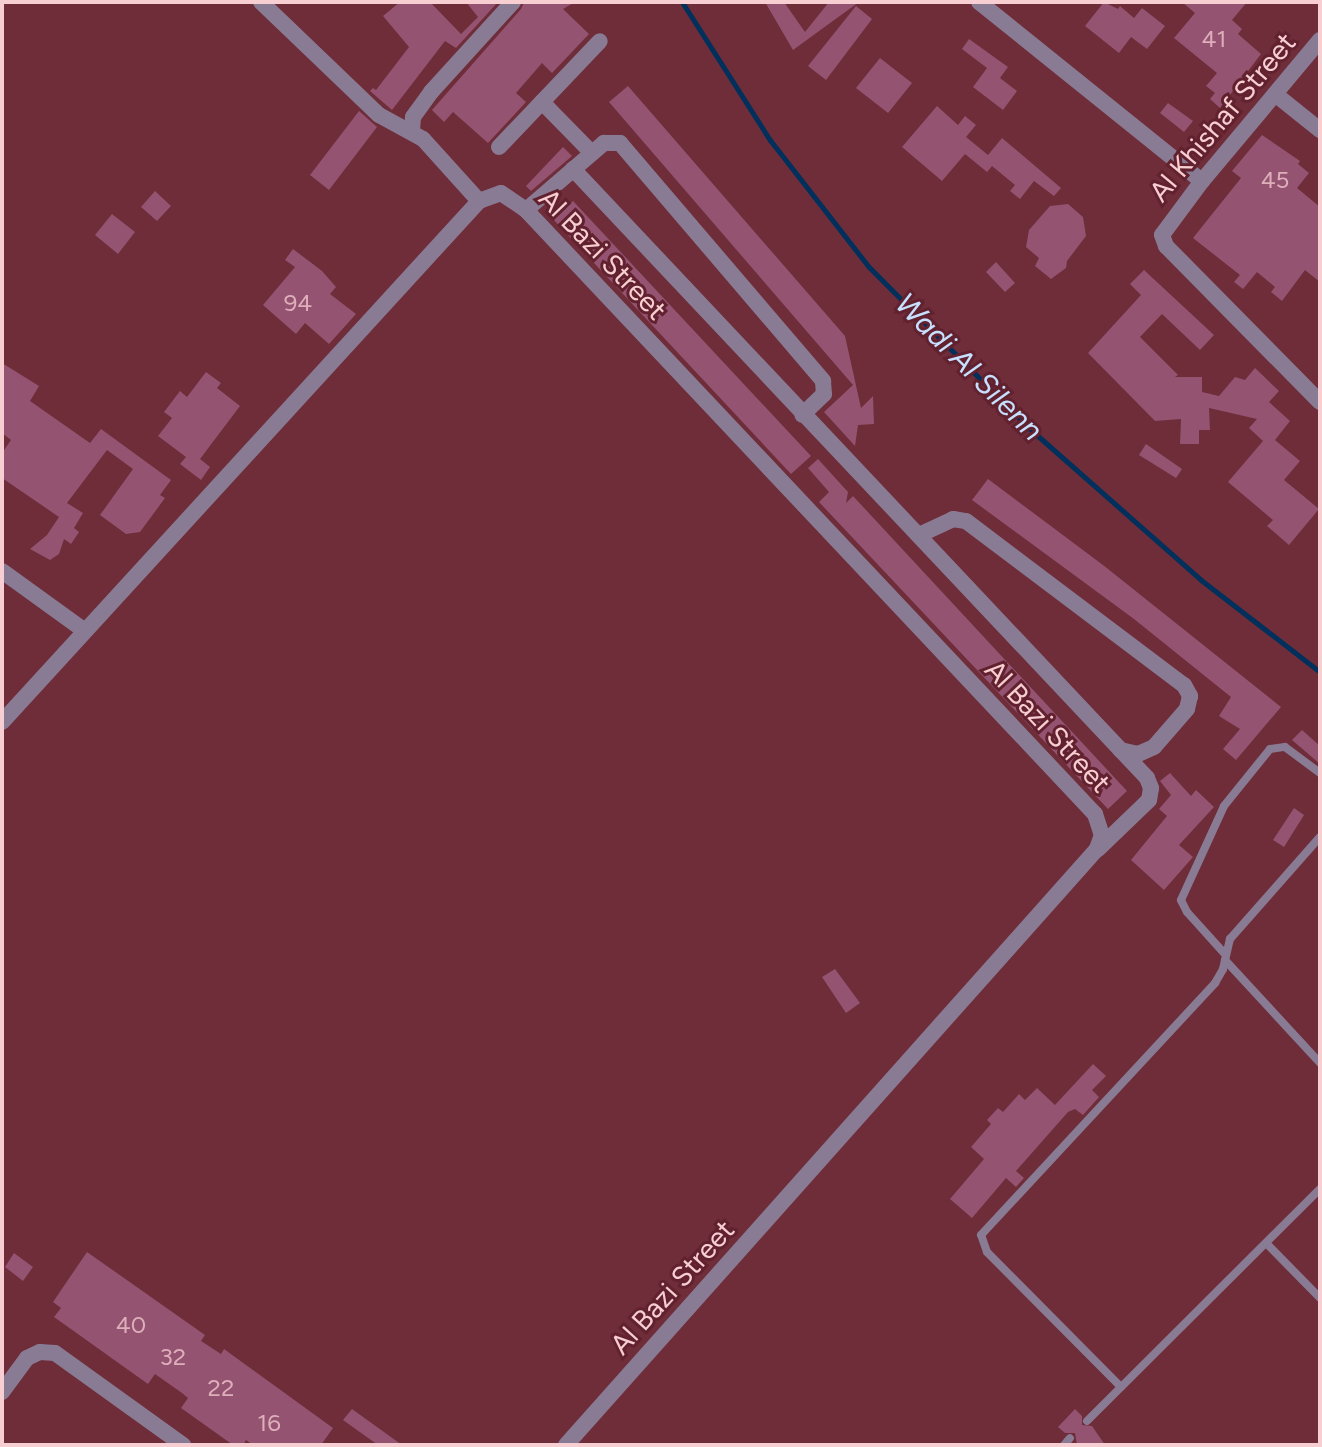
<!DOCTYPE html>
<html>
<head>
<meta charset="utf-8">
<style>
	body { margin:0 }
	#map { position:relative; width:1322px; height:1447px; overflow:hidden; background:#6e2d39; font-family:Figtree,sans-serif }
	div>[style] { position:absolute }
	[style*='--x'] { left:calc(var(--x)*1px); top:calc(var(--y)*1px); width:calc(var(--w)*1px); rotate:calc(var(--a)*1deg) }
	.stream>* { height:5px; margin:-2.5px; padding:0 2.5px; transform-origin:2.5px; border-radius:2.5px; background:#00305b }
	.building>* { inset:0; background:#945371 }
	.lane>* { height:8px; margin:-4px; padding:0 4px; transform-origin:4px; border-radius:4px; background:#8a7b95 }
	.street>* { height:16px; margin:-8px; padding:0 8px; transform-origin:8px; border-radius:8px; background:#8a7b95 }
	span { translate:-50% -50%; white-space:nowrap; text-align:center; line-height:1.15; -webkit-text-stroke:6px #62212e; paint-order:stroke }
	.number-label { font-size:24px; color:#deafba }
	.number-label span { -webkit-text-stroke-width:0 }
	.street-label { font-size:28px; color:#f7ced2 }
	.water-label { font-size:30px; color:#c6e0fd; font-style:italic }
	.frame { position:absolute; inset:0; border:4px solid #f7ced2; pointer-events:none }
</style>
</head>
<body>
<div id="map">
	<div class="stream">
		<div style="--x:682;--y:2;--w:164;--a:57.5"></div>
		<div style="--x:770;--y:140;--w:160;--a:52.1"></div>
		<div style="--x:868;--y:266;--w:230;--a:45.2"></div>
		<div style="--x:1030;--y:429;--w:228;--a:41.4"></div>
		<div style="--x:1201;--y:580;--w:150;--a:37.7"></div>
	</div>
	<div class="building">
		<div style="clip-path:polygon(400px 2px,430px 2px,461px 34px,478px 17px,466px 2px,498px 2px,456px 48px,445px 41px,392px 110px,370px 91px,373px 88px,376px 90px,409px 47px,383px 16px)"></div>
		<div style="clip-path:polygon(524px 2px,575px 2px,563px 9px,589px 34px,552px 73px,542px 63px,516px 93px,526px 102px,488px 143px,453px 112px,444px 122px,432px 110px,521px 9px)"></div>
		<div style="clip-path:polygon(765px 2px,784px 2px,805px 32px,829px 2px,859px 2px,793px 50px)"></div>
		<div style="clip-path:polygon(1104px 2px,1118px 9px,1120px 6px,1134px 18px,1142px 8px,1165px 26px,1147px 49px,1131px 37px,1119px 53px,1085px 26px)"></div>
		<div style="clip-path:polygon(1182px 2px,1247px 2px,1232px 20px,1242px 29px,1238px 34px,1261px 54px,1220px 108px,1210px 99px,1215px 93px,1206px 86px,1217px 73px,1174px 38px,1195px 13px)"></div>
		<div style="clip-path:polygon(856px 6px,872px 19px,826px 80px,808px 66px)"></div>
		<div style="clip-path:polygon(969px 39px,1008px 67px,1000px 78px,1017px 91px,1003px 110px,973px 87px,987px 68px,962px 49px)"></div>
		<div style="clip-path:polygon(880px 58px,912px 83px,888px 113px,856px 88px)"></div>
		<div style="clip-path:polygon(628px 86px,845px 336px,861px 408px,873px 396px,874px 424px,858px 425px,855px 446px,824px 412px,853px 385px,609px 102px)"></div>
		<div style="clip-path:polygon(1168px 103px,1193px 121px,1184px 132px,1160px 113px)"></div>
		<div style="clip-path:polygon(937px 106px,958px 125px,965px 116px,976px 125px,966px 137px,988px 155px,1002px 138px,1061px 188px,1054px 196px,1034px 181px,1020px 199px,1010px 191px,1015px 185px,992px 166px,987px 172px,965px 154px,942px 181px,902px 147px)"></div>
		<div style="clip-path:polygon(359px 111px,377px 127px,329px 190px,310px 175px)"></div>
		<div style="clip-path:polygon(1262px 135px,1300px 161px,1298px 164px,1309px 173px,1297px 188px,1320px 207px,1320px 282px,1305px 270px,1282px 301px,1271px 292px,1275px 287px,1257px 272px,1243px 289px,1234px 282px,1240px 275px,1193px 238px,1241px 178px,1232px 171px)"></div>
		<div style="clip-path:polygon(563px 147px,572px 156px,531px 191px,526px 186px)"></div>
		<div style="clip-path:polygon(155px 191px,171px 206px,157px 221px,141px 207px)"></div>
		<div style="clip-path:polygon(573px 201px,811px 456px,791px 474px,553px 219px)"></div>
		<div style="clip-path:polygon(1068px 204px,1083px 217px,1086px 236px,1067px 261px,1066px 268px,1051px 279px,1035px 266px,1039px 258px,1026px 247px,1029px 230px,1050px 206px)"></div>
		<div style="clip-path:polygon(112px 214px,135px 232px,118px 254px,95px 235px)"></div>
		<div style="clip-path:polygon(293px 249px,322px 271px,336px 287px,330px 294px,356px 314px,329px 344px,305px 323px,296px 334px,263px 305px,295px 267px,285px 260px)"></div>
		<div style="clip-path:polygon(996px 262px,1015px 283px,1005px 292px,986px 272px)"></div>
		<div style="clip-path:polygon(1144px 270px,1214px 335px,1200px 350px,1162px 314px,1140px 337px,1178px 375px,1175px 377px,1202px 377px,1202px 392px,1219px 396px,1235px 377px,1245px 380px,1255px 368px,1279px 391px,1269px 402px,1290px 421px,1275px 440px,1300px 461px,1284px 480px,1319px 509px,1289px 545px,1267px 526px,1273px 520px,1228px 482px,1263px 441px,1249px 428px,1257px 419px,1209px 408px,1210px 430px,1199px 430px,1199px 444px,1180px 444px,1181px 419px,1155px 421px,1088px 353px,1141px 295px,1130px 284px)"></div>
		<div style="clip-path:polygon(2px 363px,39px 386px,30px 401px,90px 443px,101px 429px,171px 480px,160px 495px,165px 498px,140px 532px,126px 534px,100px 515px,133px 469px,107px 450px,67px 503px,83px 513px,74px 528px,79px 532px,71px 544px,64px 539px,59px 554px,50px 560px,30px 549px,47px 535px,59px 517px,2px 478px,2px 453px,11px 440px,2px 433px)"></div>
		<div style="clip-path:polygon(206px 372px,221px 383px,217px 388px,240px 406px,200px 459px,210px 467px,201px 480px,180px 464px,186px 457px,158px 436px,172px 418px,164px 412px,180px 391px,187px 397px)"></div>
		<div style="clip-path:polygon(1146px 444px,1182px 469px,1176px 478px,1139px 455px)"></div>
		<div style="clip-path:polygon(818px 459px,848px 492px,846px 503px,853px 496px,1127px 791px,1108px 809px,819px 502px,829px 492px,808px 468px)"></div>
		<div style="clip-path:polygon(988px 479px,1103px 565px,1281px 707px,1236px 760px,1223px 749px,1240px 729px,1219px 716px,1231px 697px,1134px 619px,972px 500px)"></div>
		<div style="clip-path:polygon(1302px 730px,1320px 746px,1320px 764px,1292px 740px)"></div>
		<div style="clip-path:polygon(1170px 773px,1191px 796px,1196px 790px,1214px 807px,1179px 845px,1193px 857px,1164px 890px,1131px 860px,1167px 816px,1159px 809px,1171px 795px,1160px 781px)"></div>
		<div style="clip-path:polygon(1294px 808px,1304px 815px,1284px 847px,1273px 840px)"></div>
		<div style="clip-path:polygon(835px 969px,860px 1003px,846px 1013px,822px 977px)"></div>
		<div style="clip-path:polygon(1093px 1064px,1106px 1076px,1092px 1090px,1099px 1097px,1083px 1115px,1075px 1109px,1068px 1112px,1016px 1171px,1024px 1178px,1016px 1187px,1006px 1178px,972px 1218px,950px 1199px,984px 1159px,971px 1147px,991px 1124px,987px 1120px,998px 1108px,1003px 1112px,1019px 1094px,1025px 1100px,1037px 1088px,1055px 1105px)"></div>
		<div style="clip-path:polygon(87px 1252px,205px 1335px,201px 1341px,221px 1354px,224px 1349px,333px 1428px,321px 1445px,253px 1445px,246px 1440px,243px 1445px,233px 1445px,181px 1408px,188px 1398px,182px 1393px,155px 1374px,148px 1384px,54px 1317px,61px 1308px,53px 1302px)"></div>
		<div style="clip-path:polygon(14px 1253px,33px 1267px,23px 1281px,5px 1267px)"></div>
		<div style="clip-path:polygon(352px 1409px,402px 1445px,378px 1445px,343px 1420px)"></div>
		<div style="clip-path:polygon(1075px 1409px,1082px 1416px,1082px 1425px,1092px 1426px,1105px 1445px,1077px 1445px,1075px 1433px,1065px 1433px,1058px 1427px)"></div>
	</div>
	<div class="lane">
		<div style="--x:1224;--y:953;--w:55;--a:-132.1"></div>
		<div style="--x:1187;--y:912;--w:13;--a:-117"></div>
		<div style="--x:1181;--y:900;--w:103;--a:-65.4"></div>
		<div style="--x:1224;--y:806;--w:73;--a:-51.1"></div>
		<div style="--x:1270;--y:749;--w:15;--a:-8"></div>
		<div style="--x:1285;--y:747;--w:44;--a:36.6"></div>
		<div style="--x:1225;--y:960;--w:140;--a:47.3"></div>
		<div style="--x:1267;--y:1244;--w:76;--a:45.5"></div>
		<div style="--x:1121;--y:1387;--w:190;--a:-134.8"></div>
		<div style="--x:987;--y:1252;--w:18;--a:-109"></div>
		<div style="--x:981;--y:1235;--w:344;--a:-47.1"></div>
		<div style="--x:1215;--y:983;--w:16;--a:-60"></div>
		<div style="--x:1223;--y:969;--w:31;--a:-77"></div>
		<div style="--x:1230;--y:939;--w:136;--a:-48.6"></div>
		<div style="--x:1087;--y:1421;--w:329;--a:-44.9"></div>
		<div style="--x:1064;--y:1445;--w:9;--a:-49"></div>
	</div>
	<div class="street">
		<div style="--x:261;--y:2;--w:163;--a:43.8"></div>
		<div style="--x:379;--y:115;--w:50;--a:28.6"></div>
		<div style="--x:423;--y:139;--w:84;--a:47.9"></div>
		<div style="--x:979;--y:2;--w:286;--a:38.8"></div>
		<div style="--x:1320;--y:40;--w:184;--a:129.9"></div>
		<div style="--x:1202;--y:181;--w:67;--a:126.5"></div>
		<div style="--x:1162;--y:235;--w:12;--a:70"></div>
		<div style="--x:1166;--y:246;--w:219;--a:45.4"></div>
		<div style="--x:1275;--y:94;--w:58;--a:38.7"></div>
		<div style="--x:542;--y:102;--w:71;--a:45.6"></div>
		<div style="--x:412;--y:131;--w:14;--a:-86"></div>
		<div style="--x:413;--y:117;--w:31;--a:-54"></div>
		<div style="--x:431;--y:92;--w:122;--a:-47.7"></div>
		<div style="--x:499;--y:147;--w:146;--a:-46.4"></div>
		<div style="--x:573;--y:169;--w:837;--a:46.69"></div>
		<div style="--x:1147;--y:778;--w:11;--a:68"></div>
		<div style="--x:1151;--y:788;--w:12;--a:99"></div>
		<div style="--x:1149;--y:800;--w:71;--a:136.1"></div>
		<div style="--x:526;--y:210;--w:103;--a:-40.7"></div>
		<div style="--x:604;--y:143;--w:16;--a:0"></div>
		<div style="--x:620;--y:143;--w:313;--a:49.5"></div>
		<div style="--x:823;--y:381;--w:13;--a:86"></div>
		<div style="--x:824;--y:394;--w:30;--a:136"></div>
		<div style="--x:919;--y:535;--w:38;--a:-25"></div>
		<div style="--x:953;--y:519;--w:13;--a:9"></div>
		<div style="--x:966;--y:521;--w:273;--a:37"></div>
		<div style="--x:1184;--y:685;--w:13;--a:61"></div>
		<div style="--x:1190;--y:696;--w:13;--a:103"></div>
		<div style="--x:1187;--y:709;--w:50;--a:131"></div>
		<div style="--x:1154;--y:747;--w:17;--a:156"></div>
		<div style="--x:1138;--y:754;--w:18;--a:-167"></div>
		<div style="--x:2;--y:571;--w:102;--a:35.9"></div>
		<div style="--x:2;--y:722;--w:706;--a:-47.52"></div>
		<div style="--x:479;--y:201;--w:23;--a:-20"></div>
		<div style="--x:501;--y:193;--w:30;--a:34"></div>
		<div style="--x:526;--y:210;--w:830;--a:46.71"></div>
		<div style="--x:1095;--y:814;--w:22;--a:72"></div>
		<div style="--x:1102;--y:835;--w:15;--a:110"></div>
		<div style="--x:1097;--y:849;--w:798;--a:131.7"></div>
		<div style="--x:2;--y:1392;--w:42;--a:-53.7"></div>
		<div style="--x:27;--y:1358;--w:14;--a:-25"></div>
		<div style="--x:40;--y:1352;--w:15;--a:4"></div>
		<div style="--x:55;--y:1353;--w:158;--a:35.7"></div>
	</div>
	<div class="number-label">
		<span style="left:1214px;top:39px">41</span>
		<span style="left:1275px;top:180px">45</span>
		<span style="left:298px;top:303px">94</span>
		<span style="left:131px;top:1325px">40</span>
		<span style="left:173px;top:1357px">32</span>
		<span style="left:221px;top:1388px">22</span>
		<span style="left:269px;top:1423px">16</span>
	</div>
	<div class="street-label">
		<span style="left:1222px;top:117px;rotate:-50deg">Al Khishaf Street</span>
		<span style="left:603px;top:254px;rotate:46deg">Al Bazi Street</span>
		<span style="left:1048px;top:726px;rotate:47deg">Al Bazi Street</span>
		<span style="left:672px;top:1287px;rotate:-48deg">Al Bazi Street</span>
	</div>
	<div class="water-label">
		<span style="left:969px;top:367px;rotate:45deg">Wadi Al Silenn</span>
	</div>
	<div class="frame"></div>
</div>
</body>
</html>
